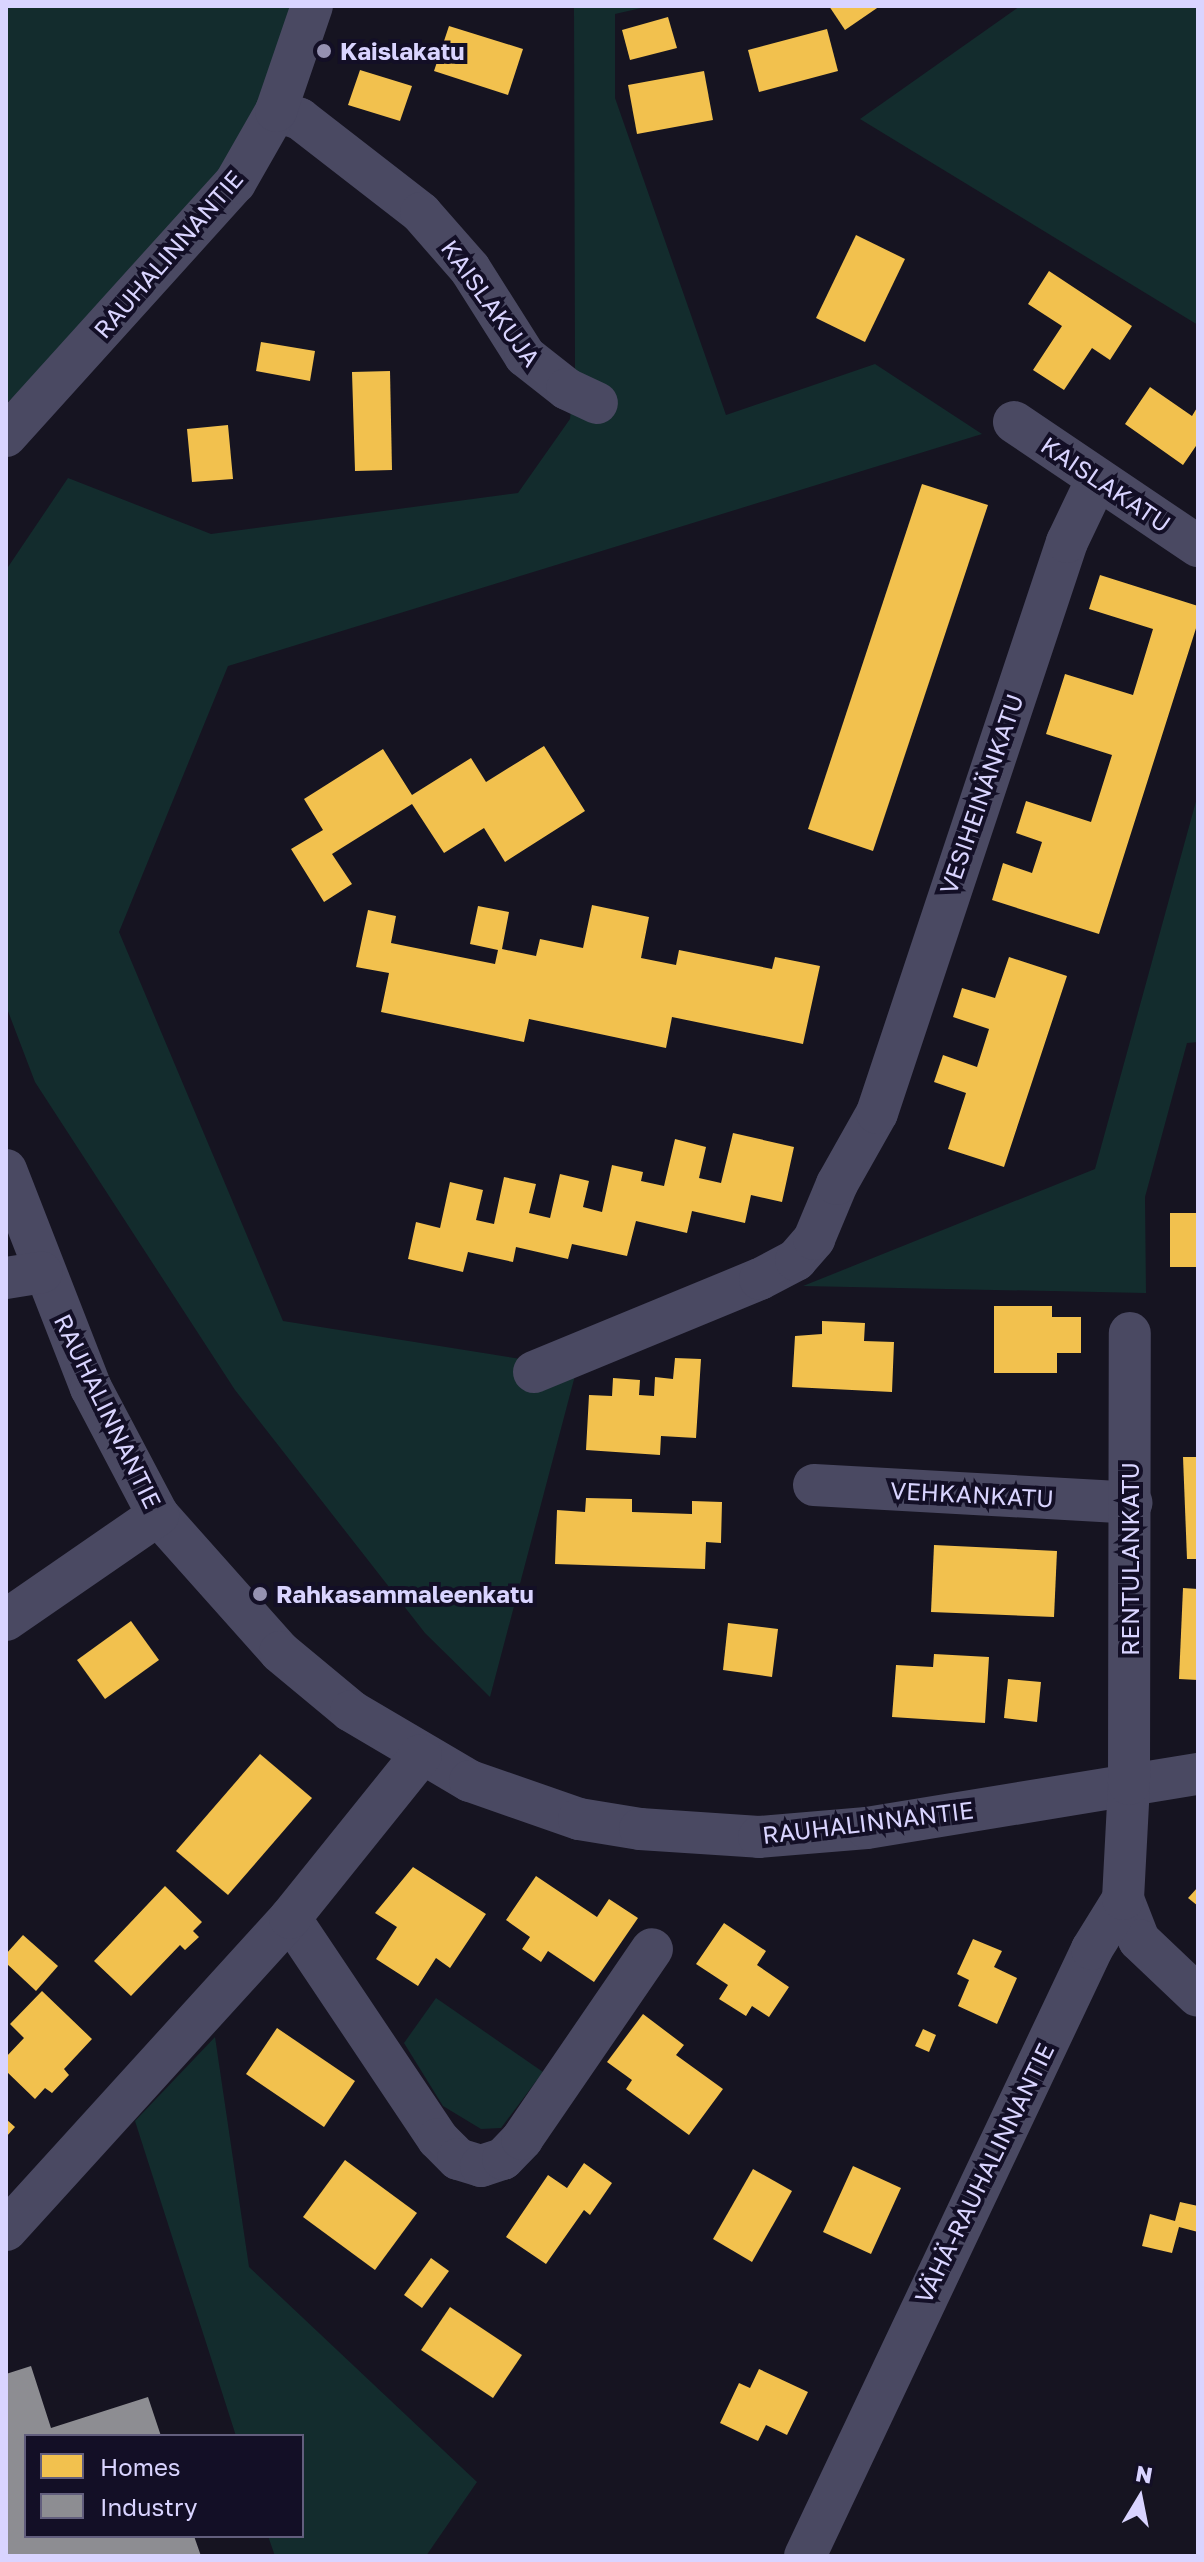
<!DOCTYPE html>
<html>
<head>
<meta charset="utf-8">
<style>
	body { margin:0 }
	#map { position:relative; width:1204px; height:2562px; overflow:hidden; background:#161421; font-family:"Golos Text",sans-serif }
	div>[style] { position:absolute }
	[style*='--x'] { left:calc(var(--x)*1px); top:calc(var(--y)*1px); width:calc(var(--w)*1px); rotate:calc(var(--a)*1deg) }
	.green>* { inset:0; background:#132c2d }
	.homes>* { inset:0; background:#f2c14e }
	.industry>* { inset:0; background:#8d8d92 }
	.minor>* { height:42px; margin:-21px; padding:0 21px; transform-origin:21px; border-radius:21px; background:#4a4962 }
	.dots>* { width:22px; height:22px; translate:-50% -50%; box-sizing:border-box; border:4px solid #130f26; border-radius:50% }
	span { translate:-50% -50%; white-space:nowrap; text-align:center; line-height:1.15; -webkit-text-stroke:8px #130f26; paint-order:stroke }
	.poi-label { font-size:24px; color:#d9d4ff; font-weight:700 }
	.left { translate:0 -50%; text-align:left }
	.street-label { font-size:24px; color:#d9d4ff }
	.frame { position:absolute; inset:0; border:8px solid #d9d4ff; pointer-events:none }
	.legend { position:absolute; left:24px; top:2434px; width:280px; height:104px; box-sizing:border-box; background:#130f26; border:2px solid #625e7d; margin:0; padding:10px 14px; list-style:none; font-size:24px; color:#d9d4ff }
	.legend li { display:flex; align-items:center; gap:16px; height:40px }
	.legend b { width:40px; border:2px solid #625e7d }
	.north { position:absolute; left:1100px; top:2458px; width:80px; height:80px; -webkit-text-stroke:6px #130f26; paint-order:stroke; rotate:10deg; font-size:22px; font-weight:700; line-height:32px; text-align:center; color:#d9d4ff }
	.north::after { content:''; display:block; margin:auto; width:28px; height:36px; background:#d9d4ff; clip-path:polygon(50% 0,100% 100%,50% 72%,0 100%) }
</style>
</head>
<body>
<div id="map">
	<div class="green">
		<div style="clip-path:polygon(6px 6px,312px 6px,235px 183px,6px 404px)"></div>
		<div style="clip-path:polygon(574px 6px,650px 6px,615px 14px,615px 98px,726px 415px,875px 364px,982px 434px,228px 666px,119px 932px,283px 1321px,577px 1368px,490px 1697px,425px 1633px,235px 1390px,35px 1082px,6px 1006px,6px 570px,68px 478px,211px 534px,518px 493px,570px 419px,575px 370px)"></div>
		<div style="clip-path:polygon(1020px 6px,1198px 6px,1198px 325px,860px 119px)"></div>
		<div style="clip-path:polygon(1198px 794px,1198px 1042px,1187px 1043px,1145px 1197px,1146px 1293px,803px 1286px,1095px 1169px)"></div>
		<div style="clip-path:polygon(436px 1998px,543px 2072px,501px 2128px,481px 2129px,443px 2106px,404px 2043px)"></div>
		<div style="clip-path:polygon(215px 2037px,249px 2267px,477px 2482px,426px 2556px,275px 2556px,268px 2536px,302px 2536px,302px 2436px,236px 2436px,135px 2121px)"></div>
	</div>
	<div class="homes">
		<div style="clip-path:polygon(829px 6px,880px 6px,845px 30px)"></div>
		<div style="clip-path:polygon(668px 17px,677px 48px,630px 60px,622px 30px)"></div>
		<div style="clip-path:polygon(449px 26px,523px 49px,508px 95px,434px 71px)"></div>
		<div style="clip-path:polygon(827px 29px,838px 71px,759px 92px,748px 50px)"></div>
		<div style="clip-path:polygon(360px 70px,412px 86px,400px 121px,348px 105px)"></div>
		<div style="clip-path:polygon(704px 71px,713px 120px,637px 134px,628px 85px)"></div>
		<div style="clip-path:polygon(856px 235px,905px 259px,865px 342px,816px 318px)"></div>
		<div style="clip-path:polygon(1049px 271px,1132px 326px,1110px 360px,1092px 348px,1064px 390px,1033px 370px,1062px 326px,1028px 304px)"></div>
		<div style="clip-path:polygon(261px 342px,315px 351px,310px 381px,256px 371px)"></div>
		<div style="clip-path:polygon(390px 371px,392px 470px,355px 471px,352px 372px)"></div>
		<div style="clip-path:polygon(1150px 387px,1192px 416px,1198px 406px,1198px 443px,1183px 465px,1125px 424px)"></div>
		<div style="clip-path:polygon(228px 425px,233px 479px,192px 482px,187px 429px)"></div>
		<div style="clip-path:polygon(922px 484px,988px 505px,873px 851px,808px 829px)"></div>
		<div style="clip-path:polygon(1100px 575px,1198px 606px,1198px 622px,1099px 934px,992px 900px,1003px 863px,1032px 873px,1042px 842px,1016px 833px,1026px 801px,1091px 822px,1112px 755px,1046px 734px,1065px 674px,1133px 695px,1153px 629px,1089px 609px)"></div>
		<div style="clip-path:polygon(544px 746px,585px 811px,505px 862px,484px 828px,444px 853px,412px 804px,332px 854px,352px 884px,324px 902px,291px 849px,323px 830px,304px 799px,383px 749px,412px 795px,471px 758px,486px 782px)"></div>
		<div style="clip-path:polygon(592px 905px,649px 917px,641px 958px,676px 965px,679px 950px,772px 969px,775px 957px,820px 966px,803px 1044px,672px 1017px,666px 1048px,529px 1019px,524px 1042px,381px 1012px,389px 973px,356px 967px,368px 910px,396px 916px,391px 943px,495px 964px,498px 950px,470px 944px,478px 906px,509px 912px,502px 949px,536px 956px,540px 939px,583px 948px)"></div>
		<div style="clip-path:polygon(1009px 957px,1067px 976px,1004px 1167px,948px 1149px,966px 1093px,934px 1082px,943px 1055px,977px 1067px,989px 1029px,953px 1017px,962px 988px,995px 998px)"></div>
		<div style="clip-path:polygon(733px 1133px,794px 1147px,782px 1202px,751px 1195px,745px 1223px,692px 1211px,687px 1233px,636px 1221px,627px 1256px,572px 1244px,568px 1259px,516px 1247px,513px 1262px,468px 1252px,463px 1272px,408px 1259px,416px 1222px,440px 1228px,450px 1182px,483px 1190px,476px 1220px,494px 1224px,504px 1177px,536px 1184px,529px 1213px,550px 1218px,560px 1174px,589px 1181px,583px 1207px,602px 1212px,612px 1165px,643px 1172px,641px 1181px,664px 1186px,675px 1139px,706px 1147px,699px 1178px,721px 1183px)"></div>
		<div style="clip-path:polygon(1170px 1213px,1198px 1213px,1198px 1267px,1170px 1267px)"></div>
		<div style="clip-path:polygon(994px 1306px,1052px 1306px,1052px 1317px,1081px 1317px,1081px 1353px,1057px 1353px,1057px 1373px,994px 1373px)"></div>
		<div style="clip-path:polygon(822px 1321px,865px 1323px,864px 1341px,894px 1342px,892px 1392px,792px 1387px,795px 1336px,822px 1334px)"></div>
		<div style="clip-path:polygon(675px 1358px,701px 1359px,696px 1438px,661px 1436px,660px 1455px,586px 1450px,589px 1395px,612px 1396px,613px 1378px,640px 1380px,639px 1395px,654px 1396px,655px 1377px,673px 1379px)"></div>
		<div style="clip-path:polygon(1183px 1457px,1198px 1457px,1198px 1559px,1187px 1559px)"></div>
		<div style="clip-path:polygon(586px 1498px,632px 1499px,632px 1512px,692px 1514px,692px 1501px,722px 1502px,721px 1543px,706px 1542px,705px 1569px,555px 1564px,557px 1510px,585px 1512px)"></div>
		<div style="clip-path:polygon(934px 1545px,1057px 1551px,1054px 1617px,931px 1612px)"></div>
		<div style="clip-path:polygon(1183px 1588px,1198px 1589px,1198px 1680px,1179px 1679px)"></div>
		<div style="clip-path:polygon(131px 1621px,159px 1660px,105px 1699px,77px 1660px)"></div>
		<div style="clip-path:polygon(728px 1623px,778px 1629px,772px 1677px,723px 1670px)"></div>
		<div style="clip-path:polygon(934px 1654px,989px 1657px,985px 1723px,892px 1717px,896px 1665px,933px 1667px)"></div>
		<div style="clip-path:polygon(1008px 1679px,1041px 1682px,1037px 1722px,1004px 1718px)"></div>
		<div style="clip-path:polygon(260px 1754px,312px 1798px,228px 1895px,176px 1851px)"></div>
		<div style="clip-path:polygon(413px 1867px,486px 1914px,450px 1968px,436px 1958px,418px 1986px,376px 1959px,397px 1927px,375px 1913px)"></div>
		<div style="clip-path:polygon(536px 1876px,597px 1917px,609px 1899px,638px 1918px,594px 1982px,548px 1951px,541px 1962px,522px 1949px,530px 1937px,506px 1920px)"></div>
		<div style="clip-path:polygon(165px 1886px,202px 1922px,193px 1931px,199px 1937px,185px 1950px,180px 1945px,131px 1996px,94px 1961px)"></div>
		<div style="clip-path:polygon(1198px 1887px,1198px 1906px,1188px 1898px)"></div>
		<div style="clip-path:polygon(724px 1923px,766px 1951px,757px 1965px,789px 1987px,769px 2017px,752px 2006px,746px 2016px,719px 1999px,728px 1985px,696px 1964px)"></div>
		<div style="clip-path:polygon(23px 1935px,58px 1966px,36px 1991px,6px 1963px,6px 1954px)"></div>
		<div style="clip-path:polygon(973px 1939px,1002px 1951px,994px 1967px,1017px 1978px,997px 2024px,958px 2006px,969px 1980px,957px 1974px)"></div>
		<div style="clip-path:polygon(42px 1991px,92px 2039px,64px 2069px,69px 2075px,52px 2093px,45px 2088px,35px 2099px,6px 2071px,6px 2057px,24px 2038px,10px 2024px)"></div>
		<div style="clip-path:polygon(643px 2014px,684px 2045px,676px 2055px,723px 2089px,689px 2135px,626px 2089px,632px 2080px,607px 2062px)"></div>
		<div style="clip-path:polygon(277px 2028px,355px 2081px,324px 2127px,246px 2074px)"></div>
		<div style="clip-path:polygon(923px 2029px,936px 2035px,929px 2052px,915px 2046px)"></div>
		<div style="clip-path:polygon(6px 2119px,15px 2127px,6px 2137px)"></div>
		<div style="clip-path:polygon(345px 2160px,417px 2213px,375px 2270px,303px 2217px)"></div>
		<div style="clip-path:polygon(584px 2163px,612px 2183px,590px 2215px,584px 2210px,546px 2264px,506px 2237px,548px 2175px,567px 2188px)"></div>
		<div style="clip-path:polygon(853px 2166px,901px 2188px,871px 2254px,823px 2232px)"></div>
		<div style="clip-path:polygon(753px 2169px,792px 2191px,752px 2262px,713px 2239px)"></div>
		<div style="clip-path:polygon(1180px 2202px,1198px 2206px,1198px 2232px,1179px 2227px,1172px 2253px,1142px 2246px,1150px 2214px,1175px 2221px)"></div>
		<div style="clip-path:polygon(431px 2258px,449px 2271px,422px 2308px,404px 2295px)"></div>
		<div style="clip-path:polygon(450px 2307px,522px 2355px,493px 2398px,421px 2350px)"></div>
		<div style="clip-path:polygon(759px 2369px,808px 2392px,787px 2435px,766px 2425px,758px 2441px,720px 2423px,739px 2383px,750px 2388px)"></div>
	</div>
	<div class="industry">
		<div style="clip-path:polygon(31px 2366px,51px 2428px,148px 2397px,161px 2436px,26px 2436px,26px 2536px,194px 2536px,201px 2556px,6px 2556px,6px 2374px)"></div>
	</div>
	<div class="minor">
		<div style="--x:276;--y:111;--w:25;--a:18"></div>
		<div style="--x:300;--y:119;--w:153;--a:37.8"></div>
		<div style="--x:421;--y:213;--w:74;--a:48.8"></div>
		<div style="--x:470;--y:269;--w:103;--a:57.7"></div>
		<div style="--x:525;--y:356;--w:53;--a:38.2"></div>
		<div style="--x:567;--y:389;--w:33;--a:25"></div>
		<div style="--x:1014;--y:422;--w:222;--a:34"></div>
		<div style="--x:6;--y:436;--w:341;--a:-47.9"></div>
		<div style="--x:235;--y:183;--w:83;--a:-60.3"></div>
		<div style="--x:276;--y:111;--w:111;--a:-71.1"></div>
		<div style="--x:6;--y:1170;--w:234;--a:68.7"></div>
		<div style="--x:91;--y:1388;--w:144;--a:62.2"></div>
		<div style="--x:158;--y:1515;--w:183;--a:48.3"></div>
		<div style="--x:280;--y:1652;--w:92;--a:39.7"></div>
		<div style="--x:351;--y:1711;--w:138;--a:30.5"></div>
		<div style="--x:470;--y:1781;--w:115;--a:19.2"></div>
		<div style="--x:579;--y:1819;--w:62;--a:9.3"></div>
		<div style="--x:640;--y:1829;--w:119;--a:3.8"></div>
		<div style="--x:759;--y:1837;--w:108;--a:-4.8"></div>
		<div style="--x:867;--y:1828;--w:335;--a:-9.3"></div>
		<div style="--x:6;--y:1278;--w:36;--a:-9"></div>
		<div style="--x:534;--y:1372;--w:244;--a:-22.4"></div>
		<div style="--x:760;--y:1279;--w:41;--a:-27.8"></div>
		<div style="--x:796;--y:1260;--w:28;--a:-49"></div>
		<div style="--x:814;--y:1239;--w:60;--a:-67.3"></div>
		<div style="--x:837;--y:1184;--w:81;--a:-60.6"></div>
		<div style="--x:877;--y:1113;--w:602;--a:-71.6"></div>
		<div style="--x:1067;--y:542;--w:70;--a:-64.5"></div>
		<div style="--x:814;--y:1485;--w:318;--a:3.2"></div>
		<div style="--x:6;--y:1620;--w:185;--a:-34.6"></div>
		<div style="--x:1123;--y:1899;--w:44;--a:68.7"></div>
		<div style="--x:1139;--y:1940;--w:81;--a:43.5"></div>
		<div style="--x:290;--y:1918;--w:266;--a:56.2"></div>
		<div style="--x:438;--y:2139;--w:28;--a:45"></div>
		<div style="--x:458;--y:2159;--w:24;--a:17"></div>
		<div style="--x:481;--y:2166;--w:23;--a:-18"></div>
		<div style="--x:503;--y:2159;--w:28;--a:-46"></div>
		<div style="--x:522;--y:2139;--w:230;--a:-55.6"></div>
		<div style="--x:6;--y:2230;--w:422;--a:-47.7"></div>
		<div style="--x:290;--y:1918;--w:209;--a:-51.2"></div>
		<div style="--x:805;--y:2556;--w:671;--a:-64.69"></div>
		<div style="--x:1092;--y:1949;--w:59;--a:-58.2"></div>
		<div style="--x:1123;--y:1899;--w:115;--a:-87"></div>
		<div style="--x:1129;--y:1784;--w:451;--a:-89.9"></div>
	</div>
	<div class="dots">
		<div style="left:324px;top:51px;background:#9591b1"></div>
		<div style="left:260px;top:1594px;background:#9591b1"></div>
	</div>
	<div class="poi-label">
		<span class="left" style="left:340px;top:51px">Kaislakatu</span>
		<span class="left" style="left:276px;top:1594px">Rahkasammaleenkatu</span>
	</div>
	<div class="street-label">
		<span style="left:168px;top:254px;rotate:-49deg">RAUHALINNANTIE</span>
		<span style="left:491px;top:303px;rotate:54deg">KAISLAKUJA</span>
		<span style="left:1106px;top:484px;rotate:34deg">KAISLAKATU</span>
		<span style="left:981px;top:794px;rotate:-71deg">VESIHEINÄNKATU</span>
		<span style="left:108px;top:1411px;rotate:64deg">RAUHALINNANTIE</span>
		<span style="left:972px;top:1494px;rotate:3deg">VEHKANKATU</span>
		<span style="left:1130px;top:1559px;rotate:-90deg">RENTULANKATU</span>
		<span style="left:868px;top:1822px;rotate:-7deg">RAUHALINNANTIE</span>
		<span style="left:984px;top:2173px;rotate:-64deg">VÄHÄ-RAUHALINNANTIE</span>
	</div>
	<div class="frame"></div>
	<ul class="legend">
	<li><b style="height:22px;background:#f2c14e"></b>Homes</li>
	<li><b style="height:22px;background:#8d8d92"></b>Industry</li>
	</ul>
	<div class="north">N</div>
</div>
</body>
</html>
